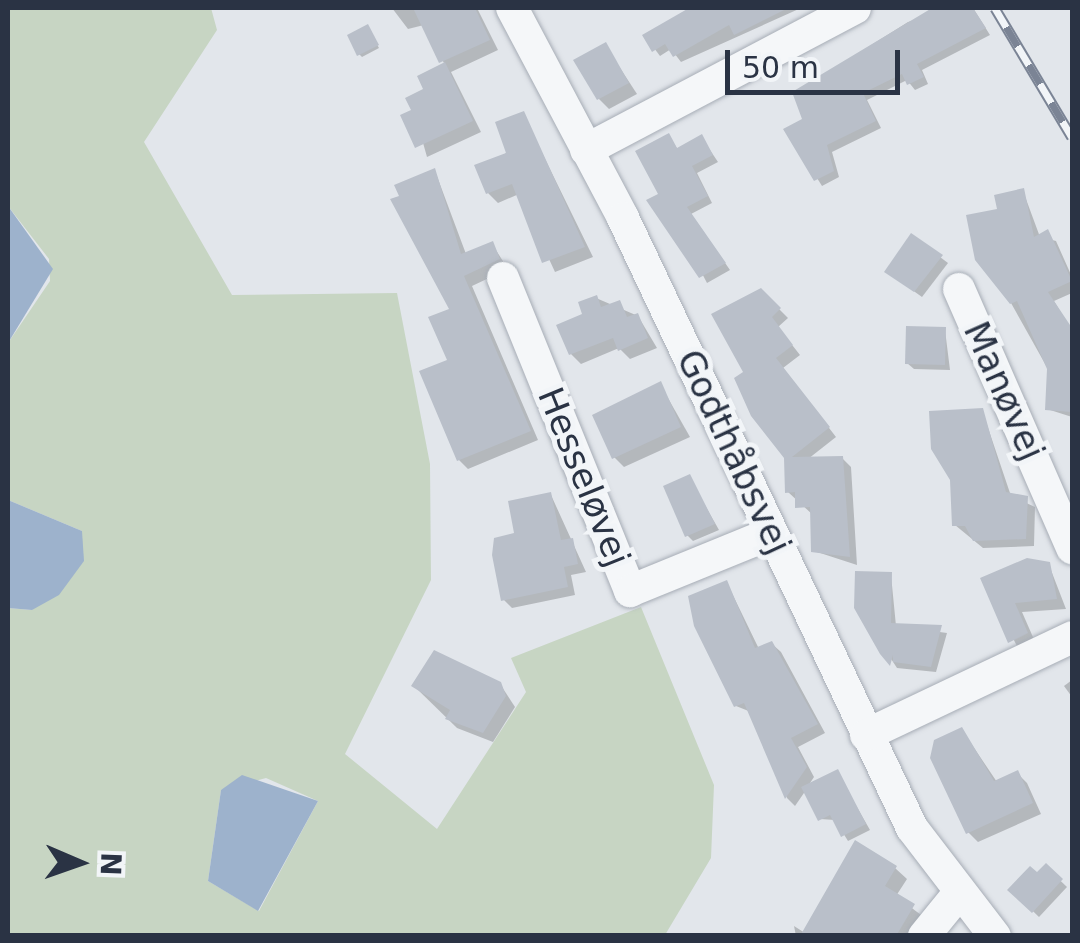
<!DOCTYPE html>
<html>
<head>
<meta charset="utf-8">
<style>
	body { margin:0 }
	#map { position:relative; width:1080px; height:943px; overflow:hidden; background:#e2e6eb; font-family:"DejaVu Sans",sans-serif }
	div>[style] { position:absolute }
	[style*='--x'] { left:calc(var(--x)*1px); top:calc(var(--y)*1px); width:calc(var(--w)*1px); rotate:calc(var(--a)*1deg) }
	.green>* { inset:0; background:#c7d5c3 }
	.water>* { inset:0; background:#9db2cc }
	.shadow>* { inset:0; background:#0003 }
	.building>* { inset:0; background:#b9bfc9 }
	.roads { filter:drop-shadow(0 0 2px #a7adb6) drop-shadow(0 0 2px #a7adb6) }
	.minor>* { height:32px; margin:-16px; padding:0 16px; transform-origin:16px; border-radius:16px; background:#f5f7f9 }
	.rail>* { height:11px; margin-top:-5.5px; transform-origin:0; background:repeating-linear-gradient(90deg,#f2f5f8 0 22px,#7b8495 0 44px); box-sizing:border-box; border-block:2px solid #7b8495 }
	span { translate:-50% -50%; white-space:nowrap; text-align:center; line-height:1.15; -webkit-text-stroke:10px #f2f5f8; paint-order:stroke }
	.street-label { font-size:35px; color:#2a3344 }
	.frame { position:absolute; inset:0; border:10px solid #2a3344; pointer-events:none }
	.north { position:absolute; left:30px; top:813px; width:100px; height:100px; -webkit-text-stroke:8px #f2f5f8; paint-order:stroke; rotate:92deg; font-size:28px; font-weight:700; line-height:40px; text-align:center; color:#2a3344 }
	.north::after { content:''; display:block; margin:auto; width:35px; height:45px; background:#2a3344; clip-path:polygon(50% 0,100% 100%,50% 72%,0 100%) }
	.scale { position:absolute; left:725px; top:50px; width:175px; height:45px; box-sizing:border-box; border:5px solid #2a3344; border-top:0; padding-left:12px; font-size:30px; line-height:35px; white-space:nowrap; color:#2a3344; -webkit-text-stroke:8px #f2f5f8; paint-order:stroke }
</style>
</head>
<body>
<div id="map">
	<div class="green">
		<div style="clip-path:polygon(evenodd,8px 8px,211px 8px,217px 30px,144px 142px,232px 295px,397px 293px,430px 464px,431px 580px,345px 754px,437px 829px,526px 692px,511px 658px,641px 607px,714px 785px,711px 858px,665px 935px,8px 935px,8px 608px,32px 610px,82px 531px,8px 500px,8px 343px,50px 281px,49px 259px,8px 206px,8px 8px,266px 778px,318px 801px,259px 911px,208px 881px,221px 790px,266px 778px)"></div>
	</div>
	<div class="water">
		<div style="clip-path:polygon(8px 206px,53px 269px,8px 343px)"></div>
		<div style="clip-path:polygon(8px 500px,82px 531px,84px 561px,59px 595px,32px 610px,8px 608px)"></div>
		<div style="clip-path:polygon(242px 775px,318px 801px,258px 911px,208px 881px,221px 790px)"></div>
	</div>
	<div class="shadow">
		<div style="clip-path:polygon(392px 8px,477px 8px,498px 50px,451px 72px,481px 132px,427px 157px,414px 111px,445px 65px,424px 25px,408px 29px)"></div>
		<div style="clip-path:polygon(694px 8px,801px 8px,681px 62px,671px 49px,660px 56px,645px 36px)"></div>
		<div style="clip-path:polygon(953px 8px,973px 8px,990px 35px,922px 70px,928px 84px,915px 90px,907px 80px,867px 100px,881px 128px,832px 152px,839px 177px,822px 186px,787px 130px,806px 120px,795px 93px,908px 22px)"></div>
		<div style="clip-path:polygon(369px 30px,379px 48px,362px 57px,359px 54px)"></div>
		<div style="clip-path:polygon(605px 45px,637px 94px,609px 109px,599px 99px)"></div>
		<div style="clip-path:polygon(523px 114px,593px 257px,555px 272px,519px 194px,498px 203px,488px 193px)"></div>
		<div style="clip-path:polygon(669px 136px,678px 150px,702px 138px,718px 162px,697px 173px,712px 203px,691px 214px,730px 270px,707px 283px,661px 195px)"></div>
		<div style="clip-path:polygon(435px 171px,466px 254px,492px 244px,508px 269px,472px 286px,538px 440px,468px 469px,459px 460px,452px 310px,402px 197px)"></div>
		<div style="clip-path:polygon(1023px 191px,1040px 237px,1056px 241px,1072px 277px,1072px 293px,1054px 301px,1072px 331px,1072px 370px,1053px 378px,1011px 303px,1000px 211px)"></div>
		<div style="clip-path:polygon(912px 236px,948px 263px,922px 297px,894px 277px)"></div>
		<div style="clip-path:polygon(761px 291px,788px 318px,778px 327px,800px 355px,783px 368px,836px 437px,808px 459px,842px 458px,851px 467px,857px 565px,814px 551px,813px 515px,788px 492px,787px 457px,746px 372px)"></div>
		<div style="clip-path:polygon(596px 298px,638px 316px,657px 348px,630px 359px,619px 348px,581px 364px,571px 354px)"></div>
		<div style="clip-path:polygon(945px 330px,950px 370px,914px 369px,907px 363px)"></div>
		<div style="clip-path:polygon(1049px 379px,1072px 381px,1072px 417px,1047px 409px)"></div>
		<div style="clip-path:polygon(660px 384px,690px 437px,624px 467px,614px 457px)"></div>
		<div style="clip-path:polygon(982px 410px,1011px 496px,1035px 507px,1034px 546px,983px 548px,955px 525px)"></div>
		<div style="clip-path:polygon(689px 477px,719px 530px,693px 541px,687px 535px)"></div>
		<div style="clip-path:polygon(551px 495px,586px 572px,571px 575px,575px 595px,512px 608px,504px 600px,517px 535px)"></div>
		<div style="clip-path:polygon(1049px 565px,1066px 609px,1022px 612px,1036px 644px,1020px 652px,983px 580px)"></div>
		<div style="clip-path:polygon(891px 575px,896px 626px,947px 633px,936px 672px,897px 668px,857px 607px)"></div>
		<div style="clip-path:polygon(727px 583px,759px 649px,772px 644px,781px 652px,825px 733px,798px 747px,814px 777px,808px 786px,837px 772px,870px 830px,848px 841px,835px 820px,820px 819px,806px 790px,795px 806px,787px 798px,751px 712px,736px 706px)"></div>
		<div style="clip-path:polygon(1072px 680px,1072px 697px,1064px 686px)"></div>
		<div style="clip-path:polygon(500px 684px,515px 707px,493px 742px,457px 728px,414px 686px)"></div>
		<div style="clip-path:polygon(962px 730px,997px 782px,1017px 773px,1027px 783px,1041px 814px,978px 842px,968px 832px)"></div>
		<div style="clip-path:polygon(1046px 867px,1067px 887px,1039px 917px,1011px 890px)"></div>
		<div style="clip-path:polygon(895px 868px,907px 879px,896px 896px,925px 918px,914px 936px,796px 936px,794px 926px,805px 933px)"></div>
	</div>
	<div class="building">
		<div style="clip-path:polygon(413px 8px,475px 8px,490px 40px,439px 63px)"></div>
		<div style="clip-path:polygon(689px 8px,788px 8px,734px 35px,729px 25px,673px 57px,665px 44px,652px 52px,642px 35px)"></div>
		<div style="clip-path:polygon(932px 8px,973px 8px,986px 28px,917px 64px,924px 77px,907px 85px,902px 74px,863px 93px,876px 121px,827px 145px,834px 171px,814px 181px,783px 129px,802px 119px,792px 92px)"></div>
		<div style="clip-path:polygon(368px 24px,379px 45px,357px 56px,347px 35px)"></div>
		<div style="clip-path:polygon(606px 42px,629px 83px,597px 100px,573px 60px)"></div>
		<div style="clip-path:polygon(445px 62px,473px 121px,415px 148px,400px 115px,411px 110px,405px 98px,423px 89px,417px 76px)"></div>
		<div style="clip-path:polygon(524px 111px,585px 247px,542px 263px,512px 184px,486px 194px,474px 165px,506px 153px,495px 122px)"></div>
		<div style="clip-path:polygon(669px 133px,677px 148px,702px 134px,713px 155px,692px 166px,708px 196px,687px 207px,726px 263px,699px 278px,646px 200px,658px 194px,635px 151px)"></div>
		<div style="clip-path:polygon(435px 168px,461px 254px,493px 241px,500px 259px,464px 276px,531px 431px,457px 461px,419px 371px,447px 360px,428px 317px,449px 309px,390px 199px,399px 196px,394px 185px)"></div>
		<div style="clip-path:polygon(1024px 188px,1034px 237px,1048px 229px,1072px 281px,1048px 292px,1072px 328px,1072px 412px,1045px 410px,1047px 369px,1017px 301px,1010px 304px,975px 260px,966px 215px,997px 209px,994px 195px)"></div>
		<div style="clip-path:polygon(911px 233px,943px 255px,914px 292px,884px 272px)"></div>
		<div style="clip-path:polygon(761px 288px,781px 308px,772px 317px,793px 345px,776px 358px,830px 427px,792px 457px,843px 456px,850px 557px,811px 552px,810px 507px,795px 508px,795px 492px,785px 493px,784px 458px,751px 416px,734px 378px,743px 372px,711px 314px)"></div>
		<div style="clip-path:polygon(597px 295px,601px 307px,620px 300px,627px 317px,638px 313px,648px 338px,618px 351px,613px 338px,569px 355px,556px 325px,582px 314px,578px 302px)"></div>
		<div style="clip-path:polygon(906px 326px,946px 327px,945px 365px,905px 364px)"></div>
		<div style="clip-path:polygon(661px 381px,681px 427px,612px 459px,592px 415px)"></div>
		<div style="clip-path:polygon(983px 408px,1006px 492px,1028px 496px,1026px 539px,973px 541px,965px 526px,952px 526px,950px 480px,931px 449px,929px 411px)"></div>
		<div style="clip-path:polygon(690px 474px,715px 524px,685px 537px,663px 486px)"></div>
		<div style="clip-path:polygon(551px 492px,561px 540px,573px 538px,578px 564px,564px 567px,568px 587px,501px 601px,492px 555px,494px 538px,514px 533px,508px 501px)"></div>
		<div style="clip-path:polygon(1027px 558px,1050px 562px,1057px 599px,1015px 603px,1028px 633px,1008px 643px,980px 578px)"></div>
		<div style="clip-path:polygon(855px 571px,892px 572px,891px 623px,942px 625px,931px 667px,893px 662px,893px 655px,890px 666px,880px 654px,854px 608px)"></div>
		<div style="clip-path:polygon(727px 580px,755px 648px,772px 641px,818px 724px,791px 738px,807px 767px,785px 799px,744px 703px,734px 707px,694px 626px,688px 596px)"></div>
		<div style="clip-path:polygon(434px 650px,501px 682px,506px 696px,483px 733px,445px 719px,450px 710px,411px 686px)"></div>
		<div style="clip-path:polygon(962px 727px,994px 781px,1018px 770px,1033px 803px,966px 834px,930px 758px,934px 740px)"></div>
		<div style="clip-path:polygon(838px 769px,866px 824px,841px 837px,830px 815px,818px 821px,801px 787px)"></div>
		<div style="clip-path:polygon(855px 840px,897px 866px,885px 886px,915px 904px,896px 936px,800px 936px)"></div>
		<div style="clip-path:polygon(1046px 863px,1063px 879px,1032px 913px,1007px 890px,1030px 866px,1037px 872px)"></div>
	</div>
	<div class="roads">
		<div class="minor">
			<div style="--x:512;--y:8;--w:238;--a:62.1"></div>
			<div style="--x:623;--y:218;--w:675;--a:64.65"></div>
			<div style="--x:912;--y:828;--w:136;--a:52.5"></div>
			<div style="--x:586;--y:150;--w:304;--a:-27.8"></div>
			<div style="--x:503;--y:278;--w:338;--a:67.9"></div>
			<div style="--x:630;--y:591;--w:153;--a:-22.2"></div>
			<div style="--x:959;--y:289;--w:283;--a:66.4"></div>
			<div style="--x:866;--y:735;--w:228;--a:-25.4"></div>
			<div style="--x:924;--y:936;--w:55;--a:-50.9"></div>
		</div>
	</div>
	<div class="rail">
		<div style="--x:995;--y:8;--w:150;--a:59.2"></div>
	</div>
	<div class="street-label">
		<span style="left:1004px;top:391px;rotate:66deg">Manøvej</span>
		<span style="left:734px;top:452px;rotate:65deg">Godthåbsvej</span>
		<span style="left:584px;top:477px;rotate:68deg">Hesseløvej</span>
	</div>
	<div class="frame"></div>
	<div class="north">N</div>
	<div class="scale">50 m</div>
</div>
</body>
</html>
